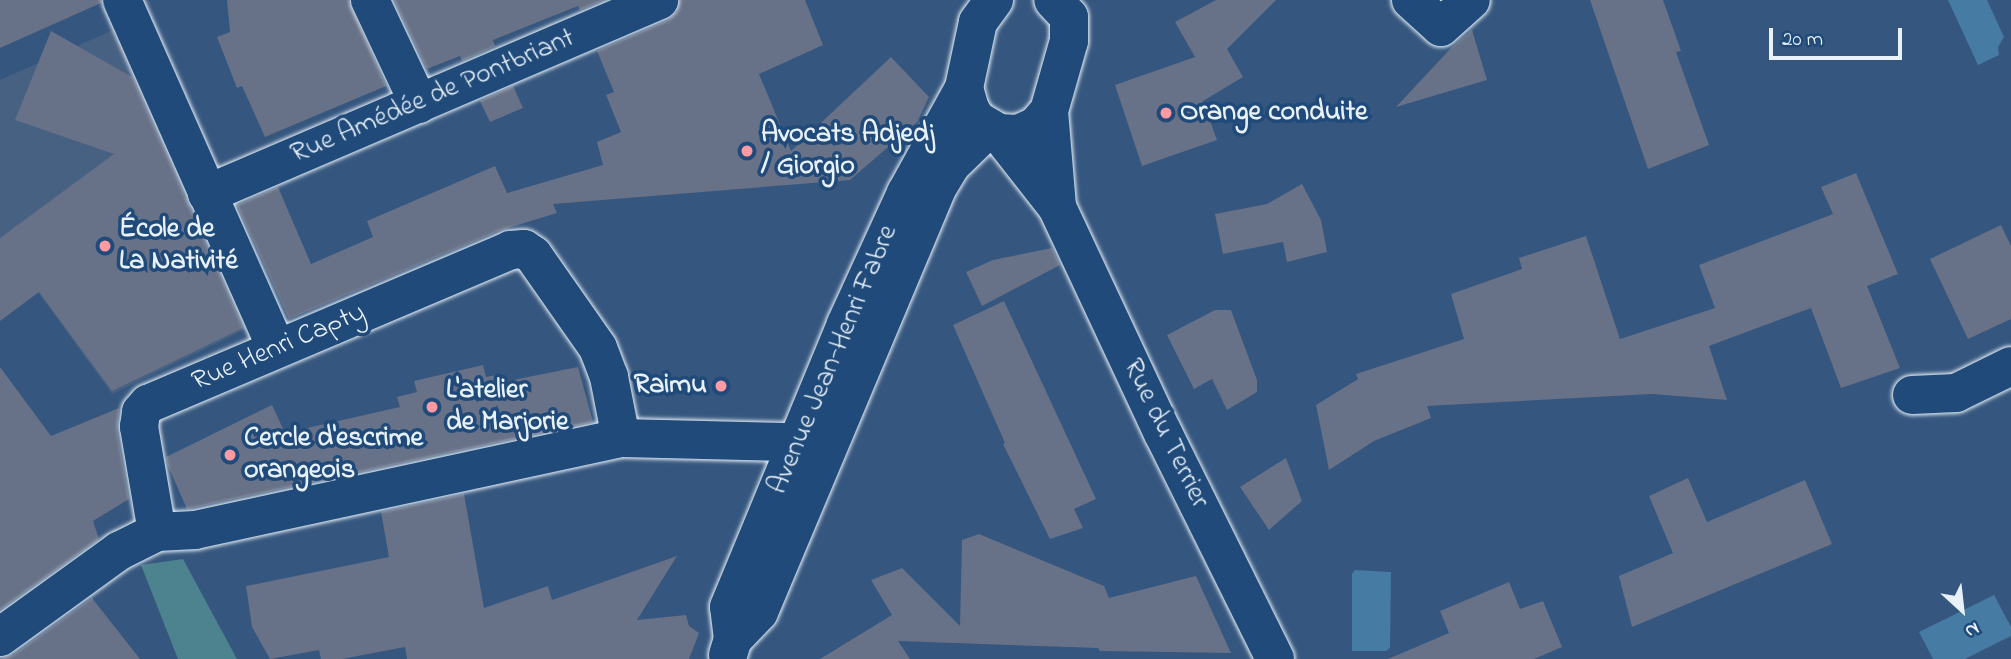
<!DOCTYPE html>
<html>
<head>
<meta charset="utf-8">
<style>
	body { margin:0 }
	#map { position:relative; width:2011px; height:659px; overflow:hidden; background:#35567e; font-family:"Indie Flower",sans-serif }
	div>[style] { position:absolute }
	[style*='--x'] { left:calc(var(--x)*1px); top:calc(var(--y)*1px); width:calc(var(--w)*1px); rotate:calc(var(--a)*1deg) }
	.built>* { inset:0; background:#476183 }
	.green>* { inset:0; background:#4d828f }
	.water>* { inset:0; background:#467ba3 }
	.building>* { inset:0; background:#677187 }
	.roads { filter:drop-shadow(0 0 2px #e8f1f8) drop-shadow(0 0 2px #e8f1f8) }
	.street>* { height:38px; margin:-19px; padding:0 19px; transform-origin:19px; border-radius:19px; background:#1f4a7a }
	.secondary>* { height:38px; margin:-19px; padding:0 19px; transform-origin:19px; border-radius:19px; background:#1f4a7a }
	.dots>* { width:19px; height:19px; translate:-50% -50%; box-sizing:border-box; border:4px solid #1f4a7a; border-radius:50% }
	span { translate:-50% -50%; white-space:nowrap; text-align:center; line-height:1.15; -webkit-text-stroke:7px #1f4a7a; paint-order:stroke }
	.street-label { font-size:28px; color:#e8f1f8 }
	.poi-label { font-size:28px; color:#e8f1f8; font-weight:700 }
	.left { translate:0 -50%; text-align:left }
	.right { translate:-100% -50%; text-align:right }
	.north { position:absolute; left:1927px; top:575px; width:70px; height:70px; -webkit-text-stroke:5px #1f4a7a; paint-order:stroke; rotate:153deg; font-size:19px; font-weight:700; line-height:28px; text-align:center; color:#e8f1f8 }
	.north::after { content:''; display:block; margin:auto; width:24px; height:32px; background:#e8f1f8; clip-path:polygon(50% 0,100% 100%,50% 72%,0 100%) }
	.scale { position:absolute; left:1769px; top:28px; width:133px; height:32px; box-sizing:border-box; border:4px solid #e8f1f8; border-top:0; padding-left:9px; font-size:21px; line-height:24px; white-space:nowrap; color:#e8f1f8; -webkit-text-stroke:5px #1f4a7a; paint-order:stroke }
</style>
</head>
<body>
<div id="map">
	<div class="built">
		<div style="clip-path:polygon(113px 30px,248px 328px,112px 394px,38px 292px,0 319px,0 80px)"></div>
	</div>
	<div class="green">
		<div style="clip-path:polygon(183px 559px,237px 659px,178px 659px,141px 565px)"></div>
	</div>
	<div class="water">
		<div style="clip-path:polygon(1948px 0,1987px 0,2004px 37px,1998px 47px,1999px 55px,1978px 65px)"></div>
		<div style="clip-path:polygon(1355px 570px,1391px 572px,1390px 648px,1386px 651px,1352px 651px,1352px 574px)"></div>
		<div style="clip-path:polygon(1994px 595px,2011px 627px,2011px 636px,1965px 659px,1933px 659px,1919px 632px)"></div>
	</div>
	<div class="building">
		<div style="clip-path:polygon(0 0,101px 0,101px 3px,0 48px)"></div>
		<div style="clip-path:polygon(227px 0,348px 0,386px 86px,265px 137px,242px 86px,237px 88px,217px 37px,230px 32px)"></div>
		<div style="clip-path:polygon(394px 0,604px 0,580px 10px,578px 6px,493px 40px,495px 46px,462px 61px,460px 56px,427px 69px)"></div>
		<div style="clip-path:polygon(680px 0,805px 0,823px 45px,759px 74px,791px 151px,891px 57px,929px 97px,917px 122px,850px 180px,553px 204px,557px 213px,501px 230px,289px 319px,237px 205px,278px 187px,311px 264px,373px 237px,367px 221px,495px 166px,507px 193px,603px 165px,597px 142px,621px 132px,606px 95px,614px 92px,597px 51px,668px 20px,677px 12px)"></div>
		<div style="clip-path:polygon(1216px 0,1276px 0,1227px 49px,1243px 77px,1203px 101px,1217px 140px,1142px 166px,1115px 85px,1195px 57px,1175px 22px)"></div>
		<div style="clip-path:polygon(1590px 0,1663px 0,1681px 51px,1676px 52px,1709px 145px,1648px 169px)"></div>
		<div style="clip-path:polygon(1472px 30px,1487px 80px,1396px 107px,1451px 48px)"></div>
		<div style="clip-path:polygon(51px 31px,132px 77px,243px 328px,112px 391px,39px 292px,0 321px,0 238px,114px 154px,15px 120px)"></div>
		<div style="clip-path:polygon(513px 86px,523px 108px,490px 122px,480px 101px)"></div>
		<div style="clip-path:polygon(1856px 173px,1898px 274px,1867px 286px,1900px 368px,1841px 388px,1811px 308px,1709px 346px,1727px 400px,1652px 394px,1427px 406px,1431px 418px,1374px 441px,1329px 470px,1316px 405px,1358px 379px,1356px 374px,1464px 339px,1451px 294px,1522px 269px,1519px 258px,1586px 236px,1620px 339px,1715px 308px,1699px 265px,1833px 214px,1821px 187px)"></div>
		<div style="clip-path:polygon(1302px 184px,1321px 220px,1327px 252px,1287px 262px,1283px 242px,1223px 254px,1215px 214px,1267px 204px)"></div>
		<div style="clip-path:polygon(2001px 225px,2011px 246px,2011px 319px,1968px 339px,1930px 259px)"></div>
		<div style="clip-path:polygon(1052px 248px,1060px 265px,982px 306px,966px 272px,993px 260px)"></div>
		<div style="clip-path:polygon(1004px 301px,1096px 499px,1074px 509px,1083px 528px,1050px 539px,1003px 444px,1005px 443px,953px 325px)"></div>
		<div style="clip-path:polygon(1215px 310px,1231px 310px,1257px 380px,1257px 392px,1227px 410px,1212px 379px,1194px 389px,1167px 335px)"></div>
		<div style="clip-path:polygon(483px 365px,486px 377px,501px 374px,503px 382px,578px 367px,593px 422px,192px 508px,187px 509px,168px 466px,166px 457px,272px 405px,285px 433px,400px 407px,397px 397px,417px 392px,414px 381px)"></div>
		<div style="clip-path:polygon(0 367px,51px 436px,119px 408px,117px 431px,129px 499px,93px 521px,99px 539px,0 610px)"></div>
		<div style="clip-path:polygon(1286px 458px,1302px 501px,1269px 530px,1240px 487px)"></div>
		<div style="clip-path:polygon(1688px 478px,1707px 522px,1805px 480px,1832px 544px,1632px 627px,1619px 576px,1673px 553px,1649px 496px)"></div>
		<div style="clip-path:polygon(464px 494px,484px 608px,548px 586px,552px 600px,677px 556px,637px 620px,686px 615px,689px 626px,699px 633px,689px 659px,407px 659px,405px 647px,342px 659px,321px 659px,319px 650px,270px 659px,252px 627px,246px 586px,389px 557px,381px 512px)"></div>
		<div style="clip-path:polygon(979px 534px,1104px 586px,1109px 598px,1196px 576px,1231px 653px,1100px 651px,1098px 648px,898px 641px,910px 659px,820px 659px,892px 615px,871px 580px,902px 568px,960px 626px,962px 540px)"></div>
		<div style="clip-path:polygon(1509px 582px,1520px 609px,1543px 601px,1562px 647px,1534px 659px,1388px 659px,1449px 633px,1440px 611px)"></div>
		<div style="clip-path:polygon(92px 598px,140px 659px,0 659px,13px 655px)"></div>
	</div>
	<div class="roads">
		<div class="street">
			<div style="--x:122;--y:0;--w:381;--a:66.1"></div>
			<div style="--x:370;--y:0;--w:115;--a:64.8"></div>
			<div style="--x:1411;--y:0;--w:40;--a:42"></div>
			<div style="--x:1441;--y:27;--w:40;--a:-42"></div>
			<div style="--x:207;--y:194;--w:492;--a:-23.2"></div>
			<div style="--x:1912;--y:395;--w:44;--a:-2.6"></div>
			<div style="--x:1956;--y:393;--w:61;--a:-26.1"></div>
			<div style="--x:157;--y:532;--w:107;--a:-99.7"></div>
			<div style="--x:139;--y:427;--w:15;--a:-82"></div>
			<div style="--x:141;--y:412;--w:11;--a:-49"></div>
			<div style="--x:148;--y:404;--w:393;--a:-23"></div>
			<div style="--x:510;--y:250;--w:14;--a:-4"></div>
			<div style="--x:524;--y:249;--w:11;--a:34"></div>
			<div style="--x:533;--y:255;--w:113;--a:55"></div>
			<div style="--x:598;--y:348;--w:31;--a:69"></div>
			<div style="--x:609;--y:377;--w:62;--a:78.9"></div>
			<div style="--x:0;--y:637;--w:147;--a:-35.9"></div>
			<div style="--x:119;--y:551;--w:42;--a:-26.6"></div>
			<div style="--x:157;--y:532;--w:38;--a:-3"></div>
			<div style="--x:195;--y:530;--w:436;--a:-12.2"></div>
			<div style="--x:621;--y:438;--w:206;--a:1.4"></div>
		</div>
		<div class="secondary">
			<div style="--x:994;--y:0;--w:27;--a:126"></div>
			<div style="--x:978;--y:22;--w:67;--a:102"></div>
			<div style="--x:964;--y:88;--w:22;--a:74"></div>
			<div style="--x:970;--y:109;--w:13;--a:58"></div>
			<div style="--x:977;--y:120;--w:26;--a:31"></div>
			<div style="--x:999;--y:133;--w:19;--a:3"></div>
			<div style="--x:1018;--y:134;--w:20;--a:-24"></div>
			<div style="--x:1036;--y:126;--w:20;--a:-49"></div>
			<div style="--x:1049;--y:111;--w:73;--a:-74.1"></div>
			<div style="--x:1069;--y:41;--w:24;--a:-90"></div>
			<div style="--x:1069;--y:17;--w:23;--a:-133"></div>
			<div style="--x:1049;--y:111;--w:96;--a:85.2"></div>
			<div style="--x:999;--y:133;--w:94;--a:51.9"></div>
			<div style="--x:1057;--y:207;--w:250;--a:64.9"></div>
			<div style="--x:1163;--y:433;--w:252;--a:63.6"></div>
			<div style="--x:733;--y:639;--w:32;--a:-97"></div>
			<div style="--x:729;--y:607;--w:306;--a:-67.5"></div>
			<div style="--x:846;--y:324;--w:144;--a:-65.4"></div>
			<div style="--x:906;--y:193;--w:120;--a:-61.1"></div>
			<div style="--x:728;--y:655;--w:17;--a:-73"></div>
			<div style="--x:733;--y:639;--w:37;--a:-46"></div>
			<div style="--x:759;--y:612;--w:458;--a:-67.2"></div>
			<div style="--x:936;--y:190;--w:29;--a:-59"></div>
			<div style="--x:951;--y:165;--w:52;--a:-44.2"></div>
		</div>
	</div>
	<div class="dots">
		<div style="left:1166px;top:113px;background:#ff9aa2"></div>
		<div style="left:747px;top:151px;background:#ff9aa2"></div>
		<div style="left:105px;top:246px;background:#ff9aa2"></div>
		<div style="left:721px;top:386px;background:#ff9aa2"></div>
		<div style="left:432px;top:407px;background:#ff9aa2"></div>
		<div style="left:230px;top:455px;background:#ff9aa2"></div>
	</div>
	<div class="street-label">
		<span style="left:433px;top:97px;rotate:-23deg">Rue Amédée de Pontbriant</span>
		<span style="left:279px;top:348px;rotate:-23deg">Rue Henri Capty</span>
		<span style="left:834px;top:360px;rotate:-67deg">Avenue Jean-Henri Fabre</span>
		<span style="left:1165px;top:434px;rotate:64deg">Rue du Terrier</span>
	</div>
	<div class="poi-label">
		<span class="left" style="left:1180px;top:113px">Orange conduite</span>
		<span class="left" style="left:761px;top:151px">Avocats Adjedj<br>/ Giorgio</span>
		<span class="left" style="left:119px;top:246px">École de<br>La Nativité</span>
		<span class="right" style="left:707px;top:386px">Raimu</span>
		<span class="left" style="left:446px;top:407px">L'atelier<br>de Marjorie</span>
		<span class="left" style="left:244px;top:455px">Cercle d'escrime<br>orangeois</span>
	</div>
	<div class="north">N</div>
	<div class="scale">20 m</div>
</div>
</body>
</html>
